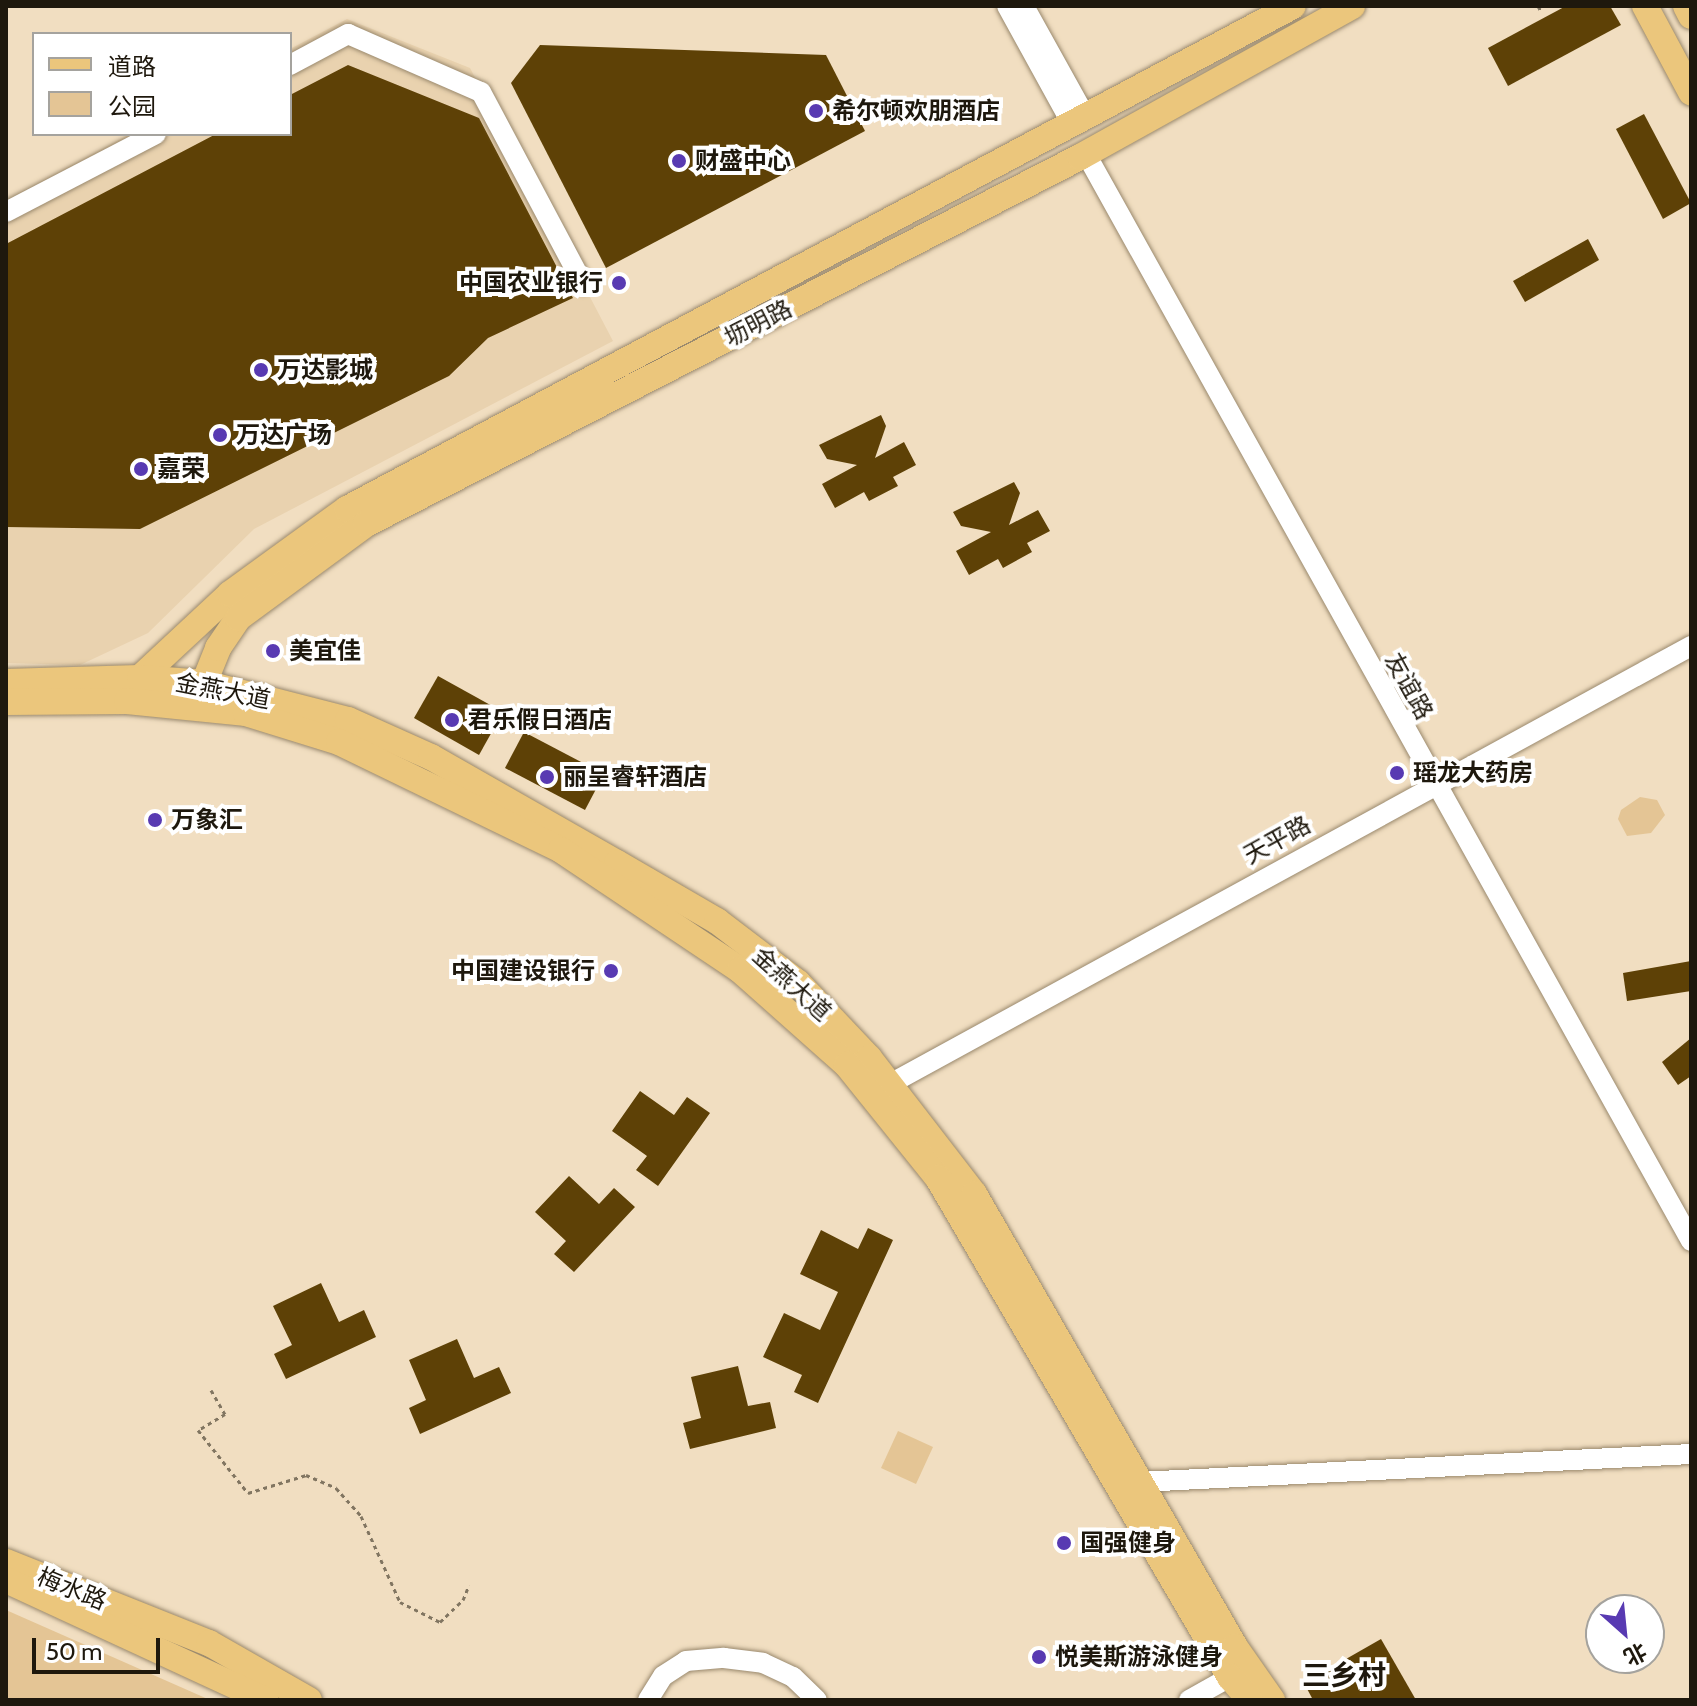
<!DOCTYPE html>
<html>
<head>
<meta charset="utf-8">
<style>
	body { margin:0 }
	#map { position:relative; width:1697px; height:1706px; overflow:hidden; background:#f1dec1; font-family:Cabin,"Noto Sans SC",sans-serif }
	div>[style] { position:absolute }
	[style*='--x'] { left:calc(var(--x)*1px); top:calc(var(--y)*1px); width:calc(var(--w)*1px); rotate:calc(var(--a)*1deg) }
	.built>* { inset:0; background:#e9d2af }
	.green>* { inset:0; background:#e4c595 }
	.building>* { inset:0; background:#5e4106 }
	.path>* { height:3px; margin-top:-1.5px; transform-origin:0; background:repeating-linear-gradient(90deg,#817561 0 4px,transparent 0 8px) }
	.roads { filter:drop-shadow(0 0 2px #9a896d) drop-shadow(0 0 2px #9a896d) }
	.minor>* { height:20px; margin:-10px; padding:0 10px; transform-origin:10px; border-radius:10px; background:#fff }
	.major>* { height:26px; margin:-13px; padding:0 13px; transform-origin:13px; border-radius:13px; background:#ebc67c }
	.dots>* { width:22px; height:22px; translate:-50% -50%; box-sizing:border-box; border:4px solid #fff; border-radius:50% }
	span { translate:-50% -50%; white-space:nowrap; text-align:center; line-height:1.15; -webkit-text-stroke:8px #fff; paint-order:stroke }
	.poi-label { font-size:24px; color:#1e180d; font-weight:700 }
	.left { translate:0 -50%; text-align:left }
	.right { translate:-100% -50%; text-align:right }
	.street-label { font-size:24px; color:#1e180d }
	.quarter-label { font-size:28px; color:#1e180d; font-weight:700 }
	.frame { position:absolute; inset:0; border:8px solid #1e180d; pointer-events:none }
	.legend { position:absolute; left:32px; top:32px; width:260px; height:104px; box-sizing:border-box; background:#fff; border:2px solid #a5a39e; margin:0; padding:10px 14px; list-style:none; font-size:24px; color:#1e180d }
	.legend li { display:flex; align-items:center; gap:16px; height:40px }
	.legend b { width:40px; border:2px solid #a5a39e }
	.north { position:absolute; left:1585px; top:1594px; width:80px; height:80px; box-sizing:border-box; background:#fff; border:2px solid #a5a39e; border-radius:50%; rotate:153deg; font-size:22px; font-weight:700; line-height:32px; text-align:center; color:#1e180d }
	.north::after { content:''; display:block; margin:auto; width:28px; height:36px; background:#583ab2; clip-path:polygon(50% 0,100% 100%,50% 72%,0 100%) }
	.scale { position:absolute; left:32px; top:1638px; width:128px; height:36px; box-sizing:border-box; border:4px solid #1e180d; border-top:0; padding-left:10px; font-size:24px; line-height:28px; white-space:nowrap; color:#1e180d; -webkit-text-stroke:6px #fff; paint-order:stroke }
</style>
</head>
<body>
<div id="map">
	<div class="built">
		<div style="clip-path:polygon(347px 19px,470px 68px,613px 341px,254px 529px,148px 633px,80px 665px,6px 663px,6px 200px,130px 134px,290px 134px,290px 49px)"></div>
	</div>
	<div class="green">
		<div style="clip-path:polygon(1640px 797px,1657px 800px,1665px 815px,1651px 833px,1627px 836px,1618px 819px,1621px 810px)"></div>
		<div style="clip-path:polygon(898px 1431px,933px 1447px,916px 1484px,881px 1468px)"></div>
		<div style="clip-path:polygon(6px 1610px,210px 1700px,6px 1700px)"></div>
	</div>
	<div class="building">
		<div style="clip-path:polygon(1566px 6px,1610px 6px,1621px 25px,1508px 86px,1488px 48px)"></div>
		<div style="clip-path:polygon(540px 45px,826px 55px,865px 131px,606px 268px,511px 83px)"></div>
		<div style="clip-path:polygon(348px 65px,479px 118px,573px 298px,488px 338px,449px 376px,140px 529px,6px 527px,6px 244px,216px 134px,290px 134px,290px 95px)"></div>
		<div style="clip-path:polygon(1644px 114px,1691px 203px,1663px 219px,1616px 129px)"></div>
		<div style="clip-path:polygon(1588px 239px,1599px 260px,1525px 302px,1513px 281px)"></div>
		<div style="clip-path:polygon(881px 415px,886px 426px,875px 458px,904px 442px,916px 465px,893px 477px,898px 486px,869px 501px,864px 492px,835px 508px,822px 484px,857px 465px,827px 459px,819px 445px)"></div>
		<div style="clip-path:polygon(1014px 482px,1020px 493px,1009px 525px,1038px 510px,1050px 531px,1027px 543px,1032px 552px,1003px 568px,998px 559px,969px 575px,956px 551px,991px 532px,961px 526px,953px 512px)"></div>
		<div style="clip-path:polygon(438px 676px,503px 712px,479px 755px,414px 718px)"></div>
		<div style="clip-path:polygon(524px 732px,604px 774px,585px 810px,505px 768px)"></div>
		<div style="clip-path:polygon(1691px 961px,1691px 991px,1627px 1001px,1623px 973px)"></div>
		<div style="clip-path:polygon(1691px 1038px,1691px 1076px,1678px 1085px,1662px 1062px)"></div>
		<div style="clip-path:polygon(640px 1091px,674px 1115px,687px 1097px,710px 1113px,658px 1186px,636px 1170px,647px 1156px,612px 1131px)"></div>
		<div style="clip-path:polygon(569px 1176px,599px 1204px,614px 1188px,635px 1207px,574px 1272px,554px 1254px,566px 1241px,535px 1212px)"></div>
		<div style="clip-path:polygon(868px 1228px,893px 1240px,818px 1403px,794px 1392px,802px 1375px,763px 1357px,784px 1313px,820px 1330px,838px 1292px,800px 1274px,821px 1230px,858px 1249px)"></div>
		<div style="clip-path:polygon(321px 1283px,339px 1322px,364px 1310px,376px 1337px,286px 1379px,274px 1354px,292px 1345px,273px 1306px)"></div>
		<div style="clip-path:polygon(457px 1339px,474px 1378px,499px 1367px,511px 1393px,420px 1434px,409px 1408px,426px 1400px,409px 1360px)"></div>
		<div style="clip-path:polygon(738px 1366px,748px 1406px,770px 1402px,776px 1428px,690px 1449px,683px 1423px,701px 1418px,691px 1377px)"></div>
		<div style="clip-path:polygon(1381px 1639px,1416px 1700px,1313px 1700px,1304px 1683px)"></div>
	</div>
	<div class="path">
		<div style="--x:1538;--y:6;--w:6;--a:59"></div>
		<div style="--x:211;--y:1390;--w:28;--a:60"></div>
		<div style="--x:225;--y:1414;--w:31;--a:149"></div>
		<div style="--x:198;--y:1430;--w:80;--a:51.6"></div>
		<div style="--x:248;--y:1493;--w:61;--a:-17.2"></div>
		<div style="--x:306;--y:1475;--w:33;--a:23"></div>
		<div style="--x:336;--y:1488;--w:38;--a:48"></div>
		<div style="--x:361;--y:1516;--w:94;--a:65.6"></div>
		<div style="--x:400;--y:1602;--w:45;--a:26.6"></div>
		<div style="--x:440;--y:1622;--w:32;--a:-44"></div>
		<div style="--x:463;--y:1600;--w:16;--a:-68"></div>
	</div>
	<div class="roads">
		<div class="minor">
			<div style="--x:1007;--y:6;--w:137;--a:61.2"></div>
			<div style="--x:1024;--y:6;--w:128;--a:61"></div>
			<div style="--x:290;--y:65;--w:66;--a:-28.1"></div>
			<div style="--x:348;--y:34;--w:145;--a:23.6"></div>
			<div style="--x:481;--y:92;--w:217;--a:62"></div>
			<div style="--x:1086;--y:154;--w:1244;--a:60.9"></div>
			<div style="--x:6;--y:212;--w:169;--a:-27.5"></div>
			<div style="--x:890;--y:1084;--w:913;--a:-28.67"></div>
			<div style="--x:1140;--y:1482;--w:552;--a:-2.91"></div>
			<div style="--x:648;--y:1700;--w:28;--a:-58"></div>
			<div style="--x:663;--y:1676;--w:27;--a:-33"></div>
			<div style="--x:686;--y:1661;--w:38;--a:-5"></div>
			<div style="--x:724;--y:1658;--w:39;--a:7"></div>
			<div style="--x:763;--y:1663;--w:33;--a:25"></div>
			<div style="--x:793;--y:1677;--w:33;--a:44"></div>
			<div style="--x:1189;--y:1700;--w:47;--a:-29.3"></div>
		</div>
		<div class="major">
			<div style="--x:1645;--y:6;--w:98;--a:61.9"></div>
			<div style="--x:1686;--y:6;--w:11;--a:63"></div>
			<div style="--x:140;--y:678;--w:123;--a:-43"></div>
			<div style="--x:230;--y:594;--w:145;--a:-36"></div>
			<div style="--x:347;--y:509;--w:1071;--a:-28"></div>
			<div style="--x:6;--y:682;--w:134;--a:-1.7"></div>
			<div style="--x:140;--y:678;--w:64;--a:4.5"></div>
			<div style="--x:204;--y:683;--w:149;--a:14.4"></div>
			<div style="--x:348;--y:720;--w:91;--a:24"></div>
			<div style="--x:431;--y:757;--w:214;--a:29.7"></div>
			<div style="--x:617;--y:863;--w:116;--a:30.1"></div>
			<div style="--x:717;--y:921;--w:102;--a:37.4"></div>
			<div style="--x:798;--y:983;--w:103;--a:46.6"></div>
			<div style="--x:869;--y:1058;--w:172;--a:52.3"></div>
			<div style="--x:974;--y:1194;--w:523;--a:60.05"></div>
			<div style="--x:1235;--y:1647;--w:65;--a:55.1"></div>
			<div style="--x:204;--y:683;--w:38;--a:-68"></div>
			<div style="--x:218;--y:648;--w:36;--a:-56"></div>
			<div style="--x:238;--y:618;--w:159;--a:-36.3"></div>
			<div style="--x:366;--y:524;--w:803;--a:-27.2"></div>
			<div style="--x:1080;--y:157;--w:311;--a:-29"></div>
			<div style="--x:6;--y:702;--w:121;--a:-0.5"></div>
			<div style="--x:127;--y:701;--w:120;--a:5.8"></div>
			<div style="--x:246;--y:713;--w:97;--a:17.3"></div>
			<div style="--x:339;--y:742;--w:247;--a:25.9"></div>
			<div style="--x:561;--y:850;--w:216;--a:33.8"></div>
			<div style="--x:740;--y:970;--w:143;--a:41.6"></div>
			<div style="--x:847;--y:1065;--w:145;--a:51.2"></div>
			<div style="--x:938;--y:1178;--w:578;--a:59.67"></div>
			<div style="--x:1230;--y:1677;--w:30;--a:49"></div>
			<div style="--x:6;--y:1562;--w:219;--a:21.8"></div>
			<div style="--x:209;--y:1643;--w:115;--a:29.7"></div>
			<div style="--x:6;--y:1580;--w:286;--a:24.8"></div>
		</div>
	</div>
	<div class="dots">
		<div style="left:816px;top:111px;background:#583ab2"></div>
		<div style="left:679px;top:161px;background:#583ab2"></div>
		<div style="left:619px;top:283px;background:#583ab2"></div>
		<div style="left:261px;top:370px;background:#583ab2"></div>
		<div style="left:220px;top:435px;background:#583ab2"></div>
		<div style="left:141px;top:469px;background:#583ab2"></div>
		<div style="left:273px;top:651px;background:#583ab2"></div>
		<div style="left:452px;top:720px;background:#583ab2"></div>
		<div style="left:1397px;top:773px;background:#583ab2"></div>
		<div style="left:547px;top:777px;background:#583ab2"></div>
		<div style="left:155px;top:820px;background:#583ab2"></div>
		<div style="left:611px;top:971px;background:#583ab2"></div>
		<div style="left:1064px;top:1543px;background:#583ab2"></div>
		<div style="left:1039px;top:1657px;background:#583ab2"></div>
	</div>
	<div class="poi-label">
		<span class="left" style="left:832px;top:111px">希尔顿欢朋酒店</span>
		<span class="left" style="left:695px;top:161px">财盛中心</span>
		<span class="right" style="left:603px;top:283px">中国农业银行</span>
		<span class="left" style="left:277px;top:370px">万达影城</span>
		<span class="left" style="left:236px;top:435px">万达广场</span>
		<span class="left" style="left:157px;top:469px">嘉荣</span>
		<span class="left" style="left:289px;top:651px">美宜佳</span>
		<span class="left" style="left:468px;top:720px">君乐假日酒店</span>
		<span class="left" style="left:1413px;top:773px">瑶龙大药房</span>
		<span class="left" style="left:563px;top:777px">丽呈睿轩酒店</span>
		<span class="left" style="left:171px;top:820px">万象汇</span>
		<span class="right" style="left:595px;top:971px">中国建设银行</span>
		<span class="left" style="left:1080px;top:1543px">国强健身</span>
		<span class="left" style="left:1055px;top:1657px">悦美斯游泳健身</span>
	</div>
	<div class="street-label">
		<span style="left:758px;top:323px;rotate:-27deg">坜明路</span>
		<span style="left:1409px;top:686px;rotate:61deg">友谊路</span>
		<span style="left:223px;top:691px;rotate:11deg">金燕大道</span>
		<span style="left:1277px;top:840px;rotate:-29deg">天平路</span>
		<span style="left:792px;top:984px;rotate:42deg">金燕大道</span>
		<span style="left:72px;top:1589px;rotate:22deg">梅水路</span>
	</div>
	<div class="quarter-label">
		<span style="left:1344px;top:1675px">三乡村</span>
	</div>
	<div class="frame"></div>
	<ul class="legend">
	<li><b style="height:10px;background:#ebc67c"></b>道路</li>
	<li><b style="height:22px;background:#e4c595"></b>公园</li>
	</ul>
	<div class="north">北</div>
	<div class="scale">50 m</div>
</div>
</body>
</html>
